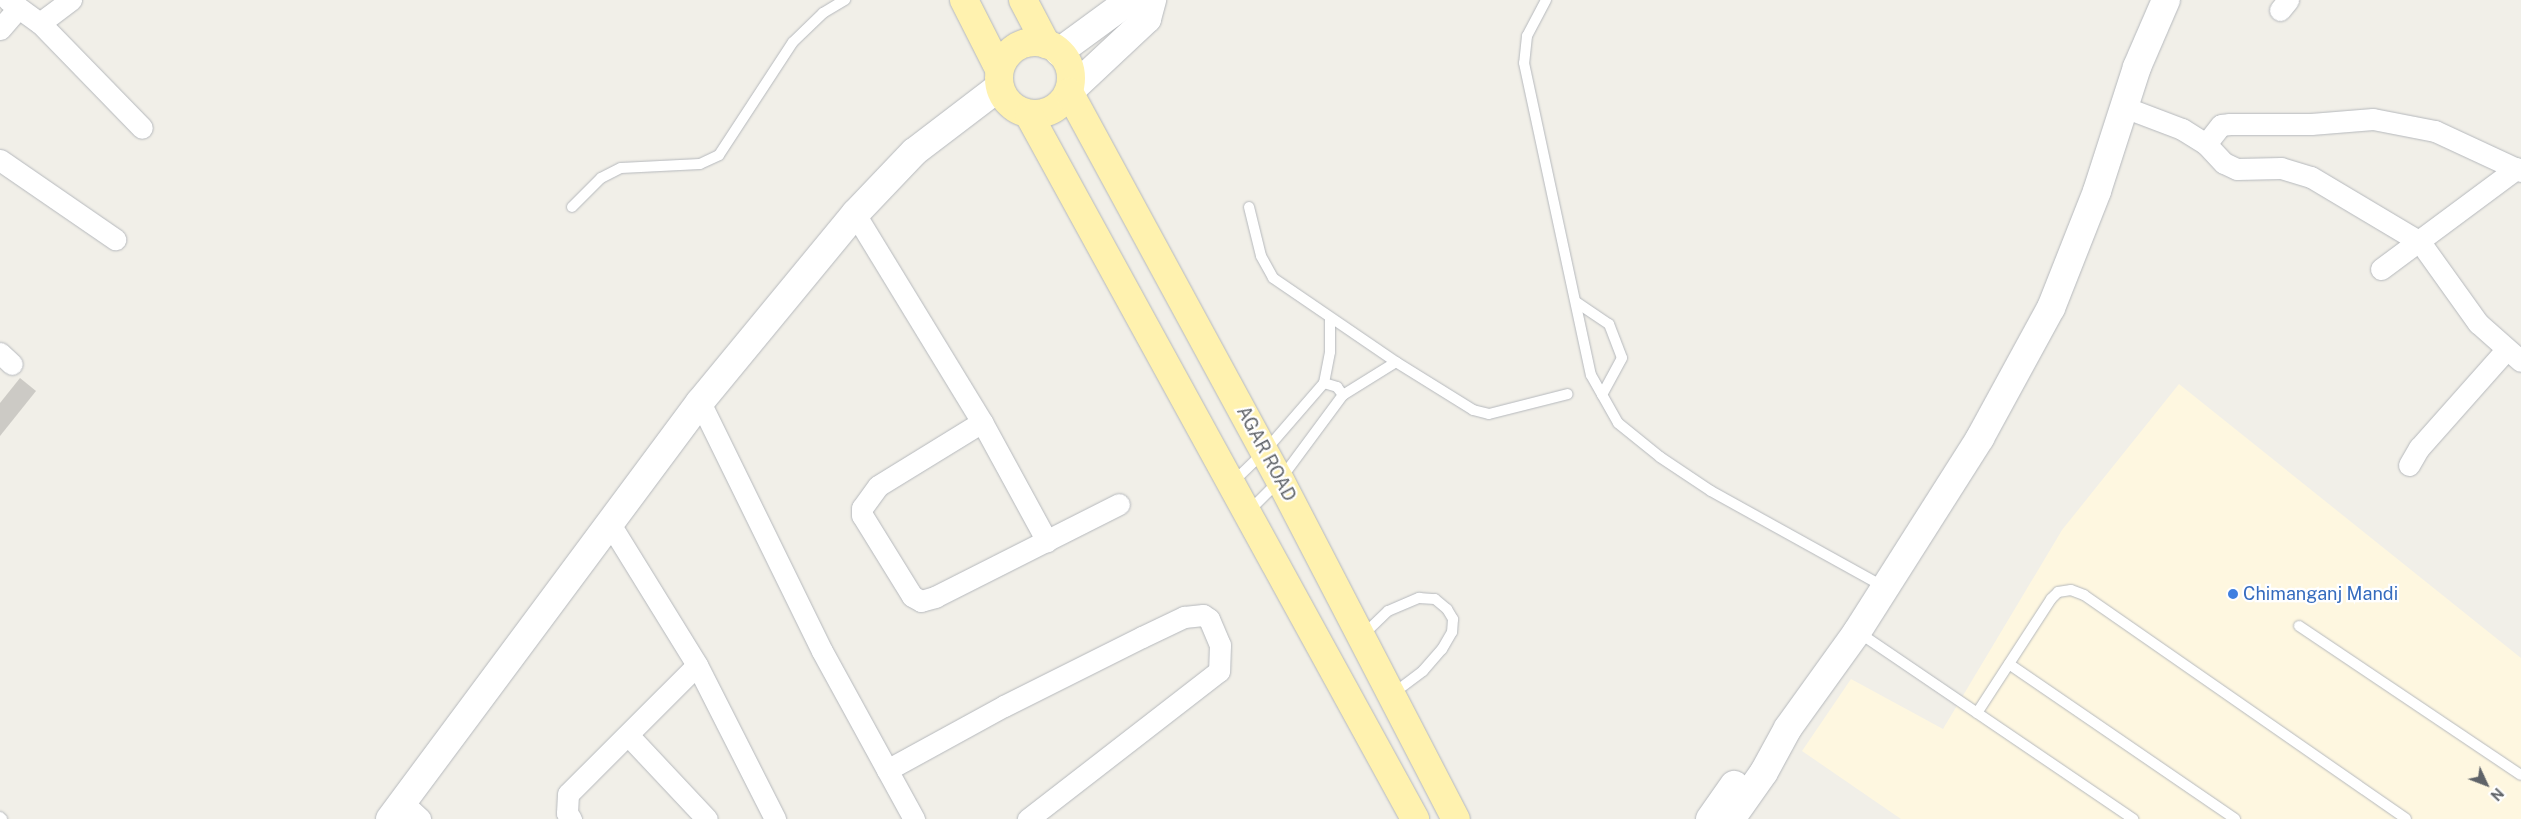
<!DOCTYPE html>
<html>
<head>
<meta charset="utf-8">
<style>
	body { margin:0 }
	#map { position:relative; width:2521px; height:819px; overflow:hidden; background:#f1efe8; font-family:"Public Sans",sans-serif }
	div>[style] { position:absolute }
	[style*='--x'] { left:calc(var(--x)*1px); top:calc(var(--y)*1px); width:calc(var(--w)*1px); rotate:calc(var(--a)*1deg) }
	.commercial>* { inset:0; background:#fef7e0 }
	.building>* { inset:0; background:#cccac5 }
	.roads { filter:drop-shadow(0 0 1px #b5b8bc) drop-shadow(0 0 1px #b5b8bc) }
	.lane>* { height:10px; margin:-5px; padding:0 5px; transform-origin:5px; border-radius:5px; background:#fff }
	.street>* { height:21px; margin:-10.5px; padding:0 10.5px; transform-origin:10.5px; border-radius:10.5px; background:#fff }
	.secondary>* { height:28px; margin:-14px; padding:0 14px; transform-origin:14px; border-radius:14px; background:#fff }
	.primary>* { height:28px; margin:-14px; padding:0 14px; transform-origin:14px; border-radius:14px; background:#fff2af }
	.primary>.ring { margin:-14px; padding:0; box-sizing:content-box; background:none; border:28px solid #fff2af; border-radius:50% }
	.dots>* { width:14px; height:14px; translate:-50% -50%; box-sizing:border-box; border:2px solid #fff; border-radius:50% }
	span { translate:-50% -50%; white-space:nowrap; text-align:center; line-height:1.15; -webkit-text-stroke:4.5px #fff; paint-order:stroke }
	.street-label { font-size:18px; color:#5f6368 }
	.shop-label { font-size:18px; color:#366cbe }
	.left { translate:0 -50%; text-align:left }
	.north { position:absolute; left:2461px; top:759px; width:50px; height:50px; -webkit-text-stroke:4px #fff; paint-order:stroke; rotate:133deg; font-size:14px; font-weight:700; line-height:20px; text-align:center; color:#5f6368 }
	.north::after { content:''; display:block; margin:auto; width:18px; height:22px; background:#5f6368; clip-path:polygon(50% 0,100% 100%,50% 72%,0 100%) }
</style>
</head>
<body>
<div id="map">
	<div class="commercial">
		<div style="clip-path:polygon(2179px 384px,2521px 658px,2521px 819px,1901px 819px,1802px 751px,1851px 679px,1943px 729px,2062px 530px)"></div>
	</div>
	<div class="building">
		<div style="clip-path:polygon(20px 378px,36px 391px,0 436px,0 403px)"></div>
	</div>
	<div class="roads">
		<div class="lane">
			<div style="--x:1546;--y:0;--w:41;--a:117.8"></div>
			<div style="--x:1527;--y:36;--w:27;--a:96"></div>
			<div style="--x:1524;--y:63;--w:319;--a:77.9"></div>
			<div style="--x:1591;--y:375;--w:55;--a:60.6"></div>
			<div style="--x:1618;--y:423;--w:54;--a:39"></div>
			<div style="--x:1660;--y:457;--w:61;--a:33.7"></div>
			<div style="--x:1711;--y:491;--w:198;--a:29"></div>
			<div style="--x:572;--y:207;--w:41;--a:-45"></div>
			<div style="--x:601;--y:178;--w:22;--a:-27"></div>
			<div style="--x:621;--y:168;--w:79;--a:-2.9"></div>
			<div style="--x:700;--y:164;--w:21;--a:-25"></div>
			<div style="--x:719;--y:155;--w:135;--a:-56.8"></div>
			<div style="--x:793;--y:42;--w:42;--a:-44"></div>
			<div style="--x:823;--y:13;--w:26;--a:-31"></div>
			<div style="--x:1249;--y:207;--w:50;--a:76.2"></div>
			<div style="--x:1261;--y:256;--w:25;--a:61"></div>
			<div style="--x:1273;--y:278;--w:149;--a:34.3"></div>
			<div style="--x:1396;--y:362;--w:91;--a:31.9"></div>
			<div style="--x:1473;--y:410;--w:16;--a:14"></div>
			<div style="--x:1489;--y:414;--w:81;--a:-14.2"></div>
			<div style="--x:1576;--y:302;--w:40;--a:34"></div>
			<div style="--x:1609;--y:324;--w:36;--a:69"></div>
			<div style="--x:1622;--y:358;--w:42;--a:118.4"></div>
			<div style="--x:1324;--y:383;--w:14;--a:17"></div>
			<div style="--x:1337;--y:387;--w:10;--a:53"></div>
			<div style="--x:1232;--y:483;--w:46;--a:-44.1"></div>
			<div style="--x:1265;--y:451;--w:90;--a:-49.1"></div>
			<div style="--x:1324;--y:383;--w:32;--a:-79"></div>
			<div style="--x:1330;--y:352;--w:34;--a:-90"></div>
			<div style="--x:1249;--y:511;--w:44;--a:-45"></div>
			<div style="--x:1280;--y:480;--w:106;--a:-53.5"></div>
			<div style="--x:1343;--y:395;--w:62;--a:-31.9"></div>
			<div style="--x:2299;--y:626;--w:267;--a:33.9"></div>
			<div style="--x:1858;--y:632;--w:333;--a:34.2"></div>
			<div style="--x:1362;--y:636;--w:36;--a:-44"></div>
			<div style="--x:1388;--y:611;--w:34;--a:-23"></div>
			<div style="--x:1419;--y:598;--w:16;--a:4"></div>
			<div style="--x:1435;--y:599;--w:16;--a:40"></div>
			<div style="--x:1447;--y:609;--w:12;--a:59"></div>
			<div style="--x:1453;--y:619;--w:13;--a:94"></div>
			<div style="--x:1452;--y:632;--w:20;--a:120"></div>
			<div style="--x:1442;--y:649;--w:29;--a:131"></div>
			<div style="--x:1423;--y:671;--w:38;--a:143"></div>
			<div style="--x:2009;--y:664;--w:274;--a:34.4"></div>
			<div style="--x:1977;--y:713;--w:136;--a:-57"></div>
			<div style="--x:2051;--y:599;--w:10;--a:-45"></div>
			<div style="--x:2058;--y:592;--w:13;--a:-9"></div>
			<div style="--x:2071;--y:590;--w:14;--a:21"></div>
			<div style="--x:2084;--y:595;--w:392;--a:34.8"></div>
			<div style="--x:0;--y:817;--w:3;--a:45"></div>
		</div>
		<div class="street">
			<div style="--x:8;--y:0;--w:39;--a:36"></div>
			<div style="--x:40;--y:23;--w:39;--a:-37"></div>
			<div style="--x:2280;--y:10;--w:13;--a:-51"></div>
			<div style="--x:40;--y:23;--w:146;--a:45.8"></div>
			<div style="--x:0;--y:29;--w:28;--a:-49"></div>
			<div style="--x:2124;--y:107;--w:62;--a:20.8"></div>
			<div style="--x:2182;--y:129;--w:28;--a:32"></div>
			<div style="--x:2206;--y:144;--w:26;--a:47"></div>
			<div style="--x:2224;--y:163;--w:14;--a:25"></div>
			<div style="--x:2237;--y:169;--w:44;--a:-1.3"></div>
			<div style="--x:2281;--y:168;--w:31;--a:17"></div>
			<div style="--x:2311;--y:177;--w:127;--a:30.8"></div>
			<div style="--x:2420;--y:242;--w:100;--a:54.4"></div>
			<div style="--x:2478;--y:323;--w:57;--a:41.5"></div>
			<div style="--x:2206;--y:144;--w:24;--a:-52"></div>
			<div style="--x:2221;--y:125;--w:9;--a:-6"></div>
			<div style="--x:2230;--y:124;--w:81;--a:0"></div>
			<div style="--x:2311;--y:124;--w:62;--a:-4.6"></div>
			<div style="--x:2373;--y:119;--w:63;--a:11"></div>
			<div style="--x:2435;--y:131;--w:95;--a:24.9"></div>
			<div style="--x:0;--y:160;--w:140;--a:34.5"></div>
			<div style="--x:855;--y:214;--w:244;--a:58.6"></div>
			<div style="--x:982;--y:422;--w:136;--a:61.4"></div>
			<div style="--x:2381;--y:269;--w:169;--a:-36.6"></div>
			<div style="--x:0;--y:353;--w:16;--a:43"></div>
			<div style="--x:700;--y:402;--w:277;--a:63.9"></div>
			<div style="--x:822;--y:651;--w:192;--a:61.3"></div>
			<div style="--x:982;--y:422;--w:122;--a:148.4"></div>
			<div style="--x:878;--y:486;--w:27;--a:126"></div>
			<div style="--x:862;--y:508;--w:7;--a:90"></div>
			<div style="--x:862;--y:515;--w:95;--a:58.3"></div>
			<div style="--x:912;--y:596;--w:10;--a:29"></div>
			<div style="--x:921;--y:601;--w:15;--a:-16"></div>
			<div style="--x:935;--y:597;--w:206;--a:-26.8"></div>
			<div style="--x:2409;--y:465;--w:20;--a:-60"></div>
			<div style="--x:2419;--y:448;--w:132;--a:-48.4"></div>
			<div style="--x:610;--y:524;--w:166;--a:58.3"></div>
			<div style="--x:697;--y:665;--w:173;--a:63.1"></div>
			<div style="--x:628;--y:735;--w:115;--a:46.8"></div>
			<div style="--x:887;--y:770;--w:133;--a:-28.7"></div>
			<div style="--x:1004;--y:706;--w:154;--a:-26.6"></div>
			<div style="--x:1142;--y:637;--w:47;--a:-25.5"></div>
			<div style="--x:1184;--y:617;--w:19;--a:-6"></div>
			<div style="--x:1203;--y:615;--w:7;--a:34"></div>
			<div style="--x:1209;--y:619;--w:28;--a:67"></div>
			<div style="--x:1220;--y:645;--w:26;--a:92"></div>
			<div style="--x:1219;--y:671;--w:242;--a:142.2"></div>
			<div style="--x:402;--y:802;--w:25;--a:43"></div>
			<div style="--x:571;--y:819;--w:7;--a:-124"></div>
			<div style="--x:567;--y:813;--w:19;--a:-87"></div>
			<div style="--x:568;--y:794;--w:182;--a:-45"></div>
		</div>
		<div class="secondary">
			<div style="--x:1059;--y:52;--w:88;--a:-36.2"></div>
			<div style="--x:1069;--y:92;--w:107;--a:-43.1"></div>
			<div style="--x:1147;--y:19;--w:20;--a:-75"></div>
			<div style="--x:390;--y:819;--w:520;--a:-53.37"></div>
			<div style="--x:700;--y:402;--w:244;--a:-50.5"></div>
			<div style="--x:855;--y:214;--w:86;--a:-46.4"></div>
			<div style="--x:914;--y:152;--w:107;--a:-37.4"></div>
			<div style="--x:1710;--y:819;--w:42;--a:-54.8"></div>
			<div style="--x:1731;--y:819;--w:57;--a:-54.9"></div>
			<div style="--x:1764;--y:772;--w:50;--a:-61.4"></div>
			<div style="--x:1788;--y:728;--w:118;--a:-54.3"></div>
			<div style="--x:1857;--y:632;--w:230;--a:-57.6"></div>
			<div style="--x:1980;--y:438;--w:148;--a:-61.4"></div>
			<div style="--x:2051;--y:308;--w:126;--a:-68.5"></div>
			<div style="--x:2097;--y:191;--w:130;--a:-72.1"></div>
			<div style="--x:2137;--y:67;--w:73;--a:-66.6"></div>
		</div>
		<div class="primary">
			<div style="--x:964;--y:0;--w:77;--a:63.1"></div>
			<div style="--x:1023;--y:0;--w:50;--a:62.4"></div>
			<div class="ring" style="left:999px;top:42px;width:44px;height:44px"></div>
			<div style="--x:1069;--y:92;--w:442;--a:61.5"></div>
			<div style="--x:1280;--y:480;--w:382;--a:62.6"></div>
			<div style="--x:1029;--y:115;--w:803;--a:61.26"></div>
		</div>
	</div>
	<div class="dots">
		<div style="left:2233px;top:594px;background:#3f7fe0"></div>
	</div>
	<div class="street-label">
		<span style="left:1266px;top:454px;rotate:62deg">AGAR ROAD</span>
	</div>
	<div class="shop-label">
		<span class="left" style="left:2243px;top:594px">Chimanganj Mandi</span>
	</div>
	<div class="north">N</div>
</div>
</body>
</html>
